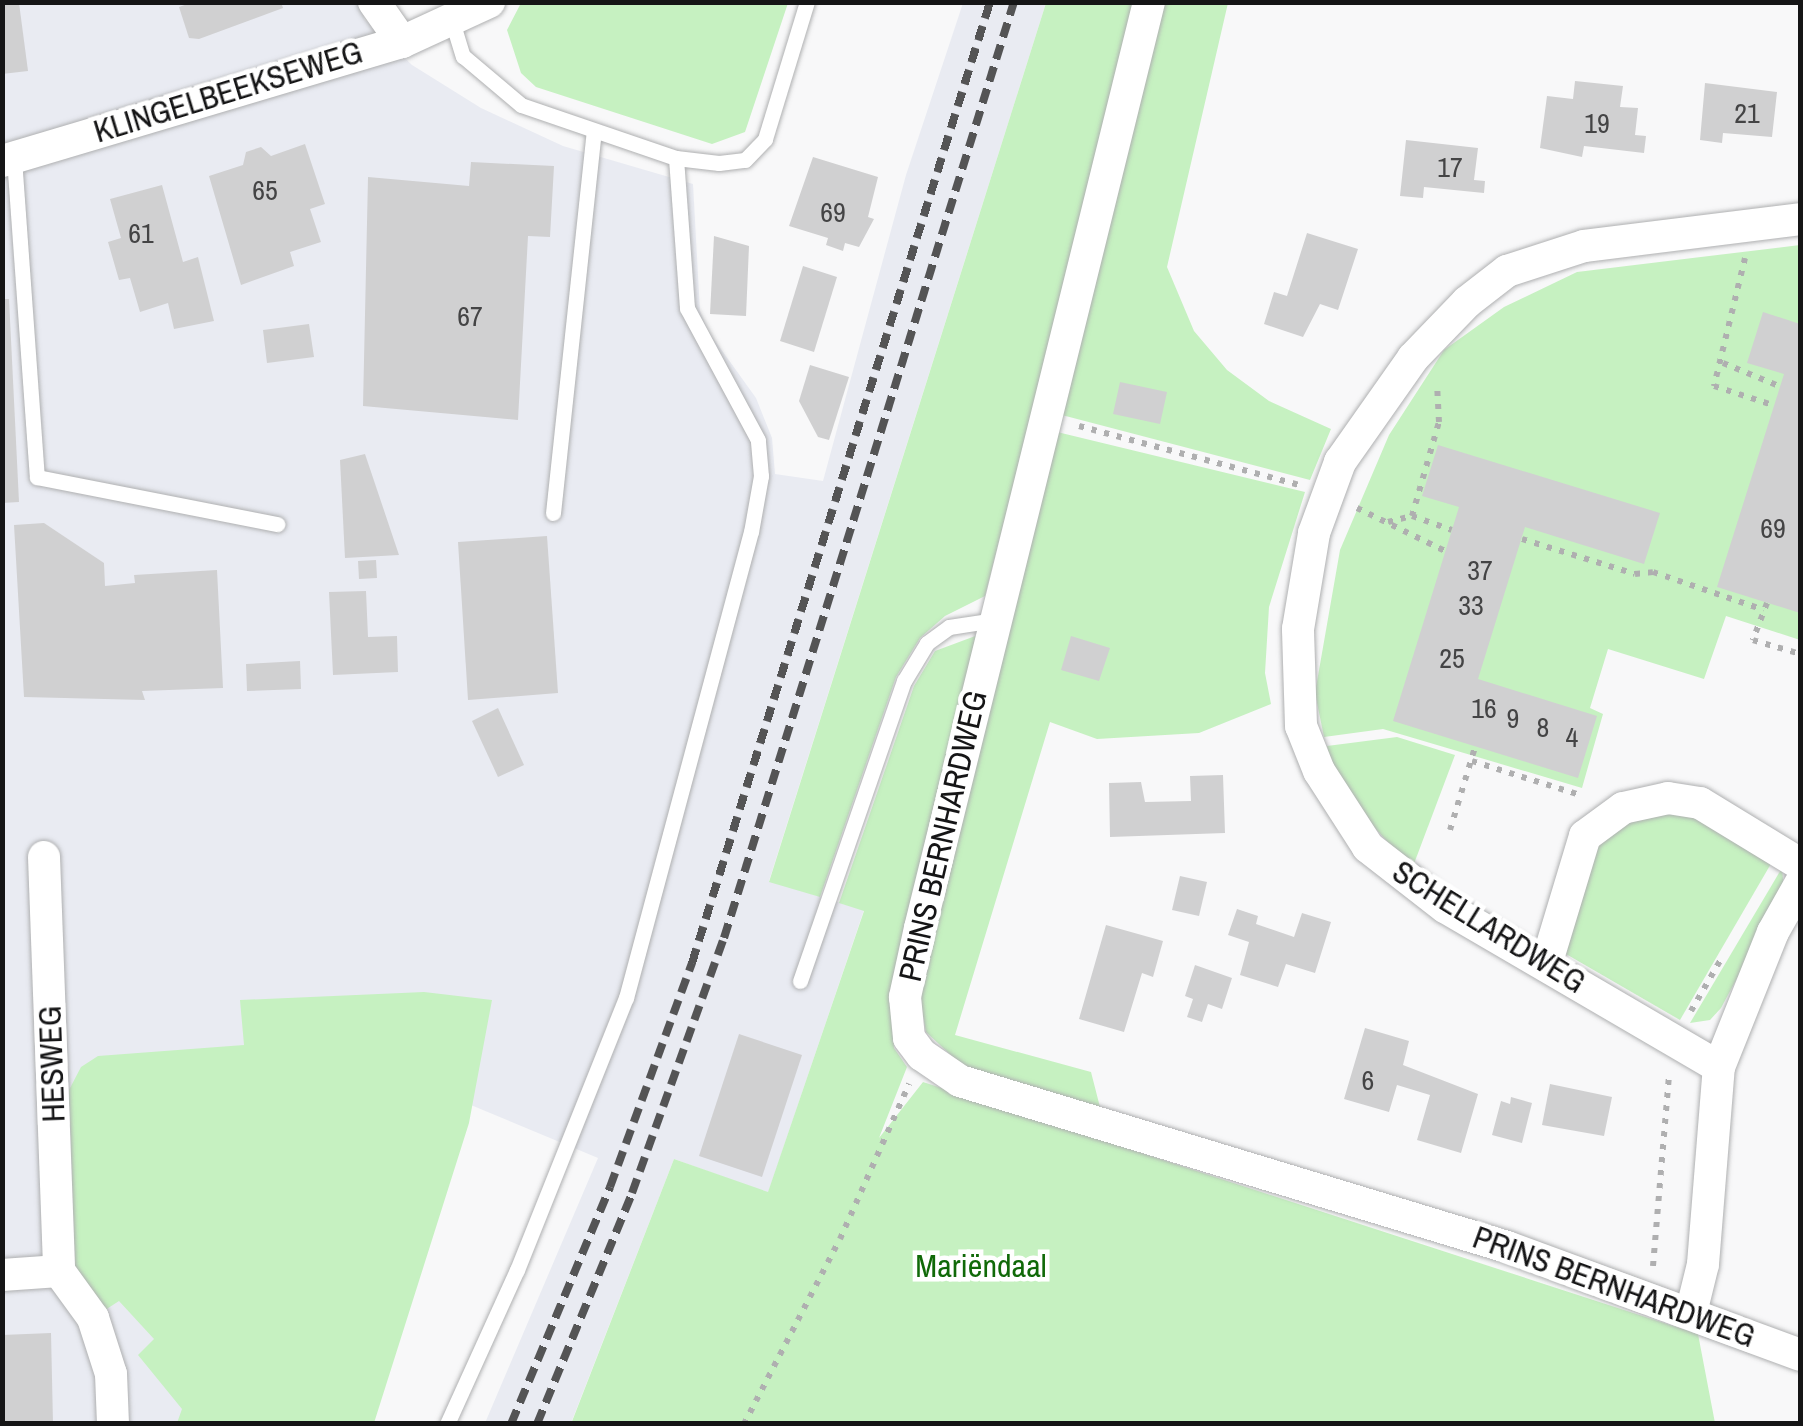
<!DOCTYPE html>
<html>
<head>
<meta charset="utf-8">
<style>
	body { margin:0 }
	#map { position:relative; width:1803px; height:1426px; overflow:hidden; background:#f8f8f9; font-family:"Archivo Narrow",sans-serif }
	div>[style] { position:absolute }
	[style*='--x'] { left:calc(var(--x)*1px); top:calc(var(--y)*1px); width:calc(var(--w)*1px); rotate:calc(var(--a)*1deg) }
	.built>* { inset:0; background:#e9ebf2 }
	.green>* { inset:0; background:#c6f1c1 }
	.building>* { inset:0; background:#d0d0d1 }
	.path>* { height:6px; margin-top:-3px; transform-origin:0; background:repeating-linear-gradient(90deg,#afafb0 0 5px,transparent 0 13px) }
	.roads { filter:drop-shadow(0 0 2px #afb0b1) drop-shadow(0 0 2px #afb0b1) }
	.service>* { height:15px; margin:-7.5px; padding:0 7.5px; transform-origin:7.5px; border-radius:7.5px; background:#fff }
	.minor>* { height:32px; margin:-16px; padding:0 16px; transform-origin:16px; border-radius:16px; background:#fff }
	.rail>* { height:8px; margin-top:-4px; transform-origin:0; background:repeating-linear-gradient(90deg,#545455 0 15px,transparent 0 23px) }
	span { translate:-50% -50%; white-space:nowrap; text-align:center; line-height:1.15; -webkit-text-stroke:9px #fff; paint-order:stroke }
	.number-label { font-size:28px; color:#444445 }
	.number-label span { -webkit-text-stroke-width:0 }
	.street-label { font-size:32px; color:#151516 }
	.park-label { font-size:32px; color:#106908 }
	.frame { position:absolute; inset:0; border:5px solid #151516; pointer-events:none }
</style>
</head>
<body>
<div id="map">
	<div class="built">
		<div style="clip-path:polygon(3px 3px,362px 3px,364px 19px,412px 65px,481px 108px,563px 146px,693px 184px,700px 311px,708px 331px,756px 398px,772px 438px,775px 474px,823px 481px,906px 175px,963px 3px,1046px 3px,769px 881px,864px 910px,768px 1193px,674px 1159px,571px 1423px,485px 1423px,598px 1158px,454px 1098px,212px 1423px,3px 1424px)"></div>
	</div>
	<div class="green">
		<div style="clip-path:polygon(521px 3px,521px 2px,788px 3px,745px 132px,712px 144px,536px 87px,521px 73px,507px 30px)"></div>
		<div style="clip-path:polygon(1046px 3px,1137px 3px,985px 596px,945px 616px,920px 638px,896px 677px,820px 897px,769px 882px)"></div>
		<div style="clip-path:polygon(1162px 3px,1228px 3px,1167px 267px,1194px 331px,1227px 370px,1269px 401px,1331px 429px,1310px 480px,1058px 414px)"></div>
		<div style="clip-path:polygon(1800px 245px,1800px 640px,1726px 616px,1704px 679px,1608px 649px,1590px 708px,1603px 714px,1582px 788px,1383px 729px,1324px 737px,1315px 693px,1340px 550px,1389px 435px,1444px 350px,1504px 307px,1577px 272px)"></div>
		<div style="clip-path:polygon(1053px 431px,1305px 492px,1269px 607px,1265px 673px,1271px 704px,1199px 733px,1097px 739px,1050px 722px,955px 1035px,1091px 1072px,1101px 1111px,969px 1072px,926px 1032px,919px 994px)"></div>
		<div style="clip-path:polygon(978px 635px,891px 998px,894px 1048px,907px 1067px,879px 1138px,923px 1082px,1698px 1334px,1715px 1423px,571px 1424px,674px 1159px,768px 1192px,864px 911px,839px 903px,914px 686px,935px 651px)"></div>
		<div style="clip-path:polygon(1397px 737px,1455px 755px,1412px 869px,1365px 817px,1331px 765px,1327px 746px)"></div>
		<div style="clip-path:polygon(1642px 811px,1690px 812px,1772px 862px,1680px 1020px,1566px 954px,1591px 853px,1608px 828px)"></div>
		<div style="clip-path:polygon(1782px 868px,1784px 891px,1721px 1008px,1710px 1020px,1690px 1023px)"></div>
		<div style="clip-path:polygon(424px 992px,492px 1000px,469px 1123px,374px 1423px,177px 1423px,182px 1409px,138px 1355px,154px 1339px,119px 1301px,102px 1312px,75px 1267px,69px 1090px,81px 1067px,98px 1056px,244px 1045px,240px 1000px)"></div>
	</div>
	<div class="building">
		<div style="clip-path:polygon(193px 2px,281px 2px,283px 8px,199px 39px,189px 38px,179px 7px)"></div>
		<div style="clip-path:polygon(2px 3px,19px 3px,28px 71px,2px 74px)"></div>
		<div style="clip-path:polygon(1575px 81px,1623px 86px,1620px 107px,1638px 108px,1635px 135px,1646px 136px,1644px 153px,1584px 146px,1582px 157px,1540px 148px,1547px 96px,1573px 99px)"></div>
		<div style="clip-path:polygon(1705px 83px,1777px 92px,1772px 137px,1723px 133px,1722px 143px,1700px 140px)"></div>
		<div style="clip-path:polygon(1406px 140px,1478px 148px,1474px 180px,1485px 181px,1484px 193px,1424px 187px,1423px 198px,1400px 196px)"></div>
		<div style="clip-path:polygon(305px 144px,325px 204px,310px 209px,321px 242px,290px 252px,294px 266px,241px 285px,209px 176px,243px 165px,246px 152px,261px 147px,271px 156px)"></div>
		<div style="clip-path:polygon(813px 157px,878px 177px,868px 217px,874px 219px,859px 247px,845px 243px,843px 251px,826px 245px,828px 238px,789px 226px)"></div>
		<div style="clip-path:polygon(471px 162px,554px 166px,550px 237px,528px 236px,518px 420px,363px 406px,368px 177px,469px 186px)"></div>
		<div style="clip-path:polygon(162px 185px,183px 262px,198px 257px,214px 321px,174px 329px,168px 303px,140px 312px,130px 278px,119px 280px,108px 242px,121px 238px,110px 199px)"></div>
		<div style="clip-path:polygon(1307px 233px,1358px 249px,1338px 310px,1320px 304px,1303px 337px,1264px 324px,1274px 292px,1287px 296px)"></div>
		<div style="clip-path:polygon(714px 236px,749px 246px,746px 316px,710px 314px)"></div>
		<div style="clip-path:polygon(803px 266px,837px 277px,814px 352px,780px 341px)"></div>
		<div style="clip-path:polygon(2px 299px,9px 299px,19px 502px,2px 503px)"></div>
		<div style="clip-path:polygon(1763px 312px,1800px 324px,1800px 613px,1717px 587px,1784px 374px,1747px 363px)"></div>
		<div style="clip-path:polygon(309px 324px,314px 357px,267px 363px,263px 330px)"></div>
		<div style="clip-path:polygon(810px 365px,849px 377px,829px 440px,818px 437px,799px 401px)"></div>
		<div style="clip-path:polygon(1120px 382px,1167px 392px,1160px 424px,1113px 414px)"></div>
		<div style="clip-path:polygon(1438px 445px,1660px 513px,1644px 564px,1525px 527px,1478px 679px,1597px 716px,1578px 778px,1393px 721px,1459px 507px,1422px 496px)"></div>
		<div style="clip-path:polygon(365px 454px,399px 555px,345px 558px,340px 460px)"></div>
		<div style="clip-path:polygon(44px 523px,104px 563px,105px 586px,135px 583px,134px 575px,217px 570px,223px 688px,142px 691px,145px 700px,24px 697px,14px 525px)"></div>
		<div style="clip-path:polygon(547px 536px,558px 693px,468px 700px,458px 542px)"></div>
		<div style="clip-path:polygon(376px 560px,377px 578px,359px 579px,358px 561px)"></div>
		<div style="clip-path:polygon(366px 591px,368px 637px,397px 636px,398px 672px,333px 675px,329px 592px)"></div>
		<div style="clip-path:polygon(1071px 636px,1110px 648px,1099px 681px,1061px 670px)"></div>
		<div style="clip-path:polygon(300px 661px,301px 689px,247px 691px,246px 664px)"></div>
		<div style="clip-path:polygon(498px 708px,524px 765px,498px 777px,472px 721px)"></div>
		<div style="clip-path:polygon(1223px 775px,1225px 833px,1110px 837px,1109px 783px,1141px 782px,1145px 802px,1191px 801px,1190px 776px)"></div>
		<div style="clip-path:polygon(1180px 876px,1207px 882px,1199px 916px,1172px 910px)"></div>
		<div style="clip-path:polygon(1237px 909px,1258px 916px,1256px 924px,1294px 937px,1302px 913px,1331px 922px,1315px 973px,1286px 964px,1278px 987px,1240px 975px,1249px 942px,1228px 935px)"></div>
		<div style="clip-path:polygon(1106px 925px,1163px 941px,1153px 977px,1142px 973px,1124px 1032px,1079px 1019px)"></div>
		<div style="clip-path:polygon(1195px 965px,1232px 978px,1222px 1009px,1208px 1004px,1202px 1022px,1187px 1017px,1193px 999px,1185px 996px)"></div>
		<div style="clip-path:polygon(1365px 1028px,1409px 1041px,1403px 1065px,1478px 1094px,1461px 1153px,1417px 1140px,1430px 1095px,1397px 1085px,1389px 1112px,1344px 1099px)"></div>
		<div style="clip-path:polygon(739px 1034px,802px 1055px,762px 1177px,699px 1156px)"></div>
		<div style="clip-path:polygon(1550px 1084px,1612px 1097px,1604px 1136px,1542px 1125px)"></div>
		<div style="clip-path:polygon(1511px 1097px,1532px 1103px,1522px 1143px,1492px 1135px,1501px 1101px,1510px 1104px)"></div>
		<div style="clip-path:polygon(51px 1333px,53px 1424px,2px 1424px,2px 1335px)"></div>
	</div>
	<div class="path">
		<div style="--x:1745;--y:258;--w:132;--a:103.6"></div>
		<div style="--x:1714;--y:386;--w:62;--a:17.9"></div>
		<div style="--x:1723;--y:363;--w:61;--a:22.3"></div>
		<div style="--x:1079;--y:426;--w:228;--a:15"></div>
		<div style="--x:1357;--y:508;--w:98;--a:26"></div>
		<div style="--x:1412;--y:516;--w:98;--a:-74"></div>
		<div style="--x:1439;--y:422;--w:37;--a:-93"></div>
		<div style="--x:1388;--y:522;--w:25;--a:-14"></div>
		<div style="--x:1412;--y:516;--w:42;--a:19.3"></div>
		<div style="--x:1522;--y:539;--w:118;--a:17.2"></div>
		<div style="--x:1635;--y:574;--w:18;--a:-6"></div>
		<div style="--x:1653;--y:572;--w:117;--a:18.9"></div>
		<div style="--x:1767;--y:603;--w:40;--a:111"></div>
		<div style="--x:1753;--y:640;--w:49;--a:16.6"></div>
		<div style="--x:1472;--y:761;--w:113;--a:17.5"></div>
		<div style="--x:1450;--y:830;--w:87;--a:-73.2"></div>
		<div style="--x:1691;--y:1011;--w:58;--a:-59.9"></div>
		<div style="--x:1653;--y:1266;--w:193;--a:-85.2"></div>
		<div style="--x:744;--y:1424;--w:208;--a:-62.6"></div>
		<div style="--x:840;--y:1239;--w:170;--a:-66"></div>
	</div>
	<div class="roads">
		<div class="service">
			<div style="--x:452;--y:21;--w:37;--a:73"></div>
			<div style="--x:463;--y:56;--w:76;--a:40.2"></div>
			<div style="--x:521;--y:105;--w:164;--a:18.9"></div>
			<div style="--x:676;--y:158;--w:43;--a:6.6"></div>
			<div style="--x:719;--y:163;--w:26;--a:-7"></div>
			<div style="--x:745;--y:160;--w:29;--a:-46"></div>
			<div style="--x:765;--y:139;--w:143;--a:-73"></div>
			<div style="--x:14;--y:158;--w:320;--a:85.9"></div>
			<div style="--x:37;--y:477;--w:245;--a:11.1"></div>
			<div style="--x:553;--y:513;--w:384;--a:-83.9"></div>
			<div style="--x:800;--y:981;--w:318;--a:-70.9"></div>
			<div style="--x:904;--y:681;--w:44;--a:-58.8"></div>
			<div style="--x:927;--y:643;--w:27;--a:-36"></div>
			<div style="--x:949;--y:627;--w:47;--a:-8.7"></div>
			<div style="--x:447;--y:1424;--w:169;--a:-65.6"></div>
			<div style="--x:517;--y:1270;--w:293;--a:-68.2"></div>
			<div style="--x:626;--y:998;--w:482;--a:-75"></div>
			<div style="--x:751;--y:532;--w:57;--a:-79.9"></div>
			<div style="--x:761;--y:476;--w:36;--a:-95"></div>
			<div style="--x:758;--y:440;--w:150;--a:-118.3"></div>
			<div style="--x:687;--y:308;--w:150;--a:-94.2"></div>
		</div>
		<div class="minor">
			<div style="--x:374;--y:2;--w:49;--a:55"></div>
			<div style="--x:1149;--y:2;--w:954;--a:103.89"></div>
			<div style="--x:920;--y:928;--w:71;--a:102.3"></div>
			<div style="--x:905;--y:997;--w:41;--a:84.4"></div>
			<div style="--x:909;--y:1038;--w:21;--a:53"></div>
			<div style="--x:922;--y:1055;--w:46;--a:34.4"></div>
			<div style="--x:960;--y:1081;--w:572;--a:16.88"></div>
			<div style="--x:1507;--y:1247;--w:312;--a:20.2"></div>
			<div style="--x:2;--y:161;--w:417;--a:-16.6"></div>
			<div style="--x:402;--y:42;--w:96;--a:-24.7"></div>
			<div style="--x:44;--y:857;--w:414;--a:87.9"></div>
			<div style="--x:59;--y:1271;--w:58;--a:54.1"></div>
			<div style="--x:93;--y:1318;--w:59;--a:72.2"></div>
			<div style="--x:111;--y:1374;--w:50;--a:87.7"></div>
			<div style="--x:1546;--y:965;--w:135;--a:-73.2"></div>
			<div style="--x:1585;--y:836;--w:47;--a:-36.4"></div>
			<div style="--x:1623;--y:808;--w:46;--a:-12.5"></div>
			<div style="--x:1668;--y:798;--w:32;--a:9"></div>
			<div style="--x:1700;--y:803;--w:117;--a:31.4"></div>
			<div style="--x:1719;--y:1067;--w:317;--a:-149.7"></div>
			<div style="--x:1445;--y:907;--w:98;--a:-142.1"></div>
			<div style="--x:1368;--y:847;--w:90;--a:-122.8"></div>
			<div style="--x:1319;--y:771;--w:48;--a:-111.8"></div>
			<div style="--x:1301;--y:726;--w:97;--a:-91.8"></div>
			<div style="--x:1298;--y:629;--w:97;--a:-80.5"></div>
			<div style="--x:1314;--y:533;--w:76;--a:-69.9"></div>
			<div style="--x:1340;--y:462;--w:127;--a:-54.9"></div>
			<div style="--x:1413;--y:358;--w:78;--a:-46"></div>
			<div style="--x:1467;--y:302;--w:51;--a:-37.8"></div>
			<div style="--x:1507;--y:271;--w:81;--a:-18"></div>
			<div style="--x:1584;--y:246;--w:218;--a:-7.1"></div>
			<div style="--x:2;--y:1275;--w:57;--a:-4"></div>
			<div style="--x:1691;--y:1313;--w:50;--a:-76.2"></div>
			<div style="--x:1703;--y:1264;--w:198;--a:-85.4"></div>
			<div style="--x:1719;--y:1067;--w:145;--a:-68.2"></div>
			<div style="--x:1773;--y:932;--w:55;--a:-60.6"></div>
		</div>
	</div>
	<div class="rail">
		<div style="--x:511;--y:1424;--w:257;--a:-67.3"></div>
		<div style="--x:610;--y:1187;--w:239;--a:-69.9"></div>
		<div style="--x:692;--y:963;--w:1006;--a:-72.77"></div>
		<div style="--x:537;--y:1424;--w:250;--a:-67.6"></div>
		<div style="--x:632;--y:1193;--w:271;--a:-70.2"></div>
		<div style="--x:724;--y:938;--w:980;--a:-72.79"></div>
	</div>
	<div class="number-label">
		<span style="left:1747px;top:113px">21</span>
		<span style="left:1597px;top:123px">19</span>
		<span style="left:1450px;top:167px">17</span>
		<span style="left:265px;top:190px">65</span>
		<span style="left:833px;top:212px">69</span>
		<span style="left:141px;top:233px">61</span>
		<span style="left:470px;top:316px">67</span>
		<span style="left:1773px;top:528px">69</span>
		<span style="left:1480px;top:570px">37</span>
		<span style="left:1471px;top:605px">33</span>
		<span style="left:1452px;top:658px">25</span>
		<span style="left:1484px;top:708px">16</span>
		<span style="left:1513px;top:718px">9</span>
		<span style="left:1543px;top:727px">8</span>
		<span style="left:1572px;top:737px">4</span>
		<span style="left:1368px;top:1080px">6</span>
	</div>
	<div class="street-label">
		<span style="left:228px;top:92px;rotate:-17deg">KLINGELBEEKSEWEG</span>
		<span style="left:943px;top:836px;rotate:-77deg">PRINS BERNHARDWEG</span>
		<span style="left:1489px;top:927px;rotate:32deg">SCHELLARDWEG</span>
		<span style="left:52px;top:1064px;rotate:-92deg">HESWEG</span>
		<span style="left:1614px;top:1287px;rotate:20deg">PRINS BERNHARDWEG</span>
	</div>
	<div class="park-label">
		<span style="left:981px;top:1266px">Mariëndaal</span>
	</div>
	<div class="frame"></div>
</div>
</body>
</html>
